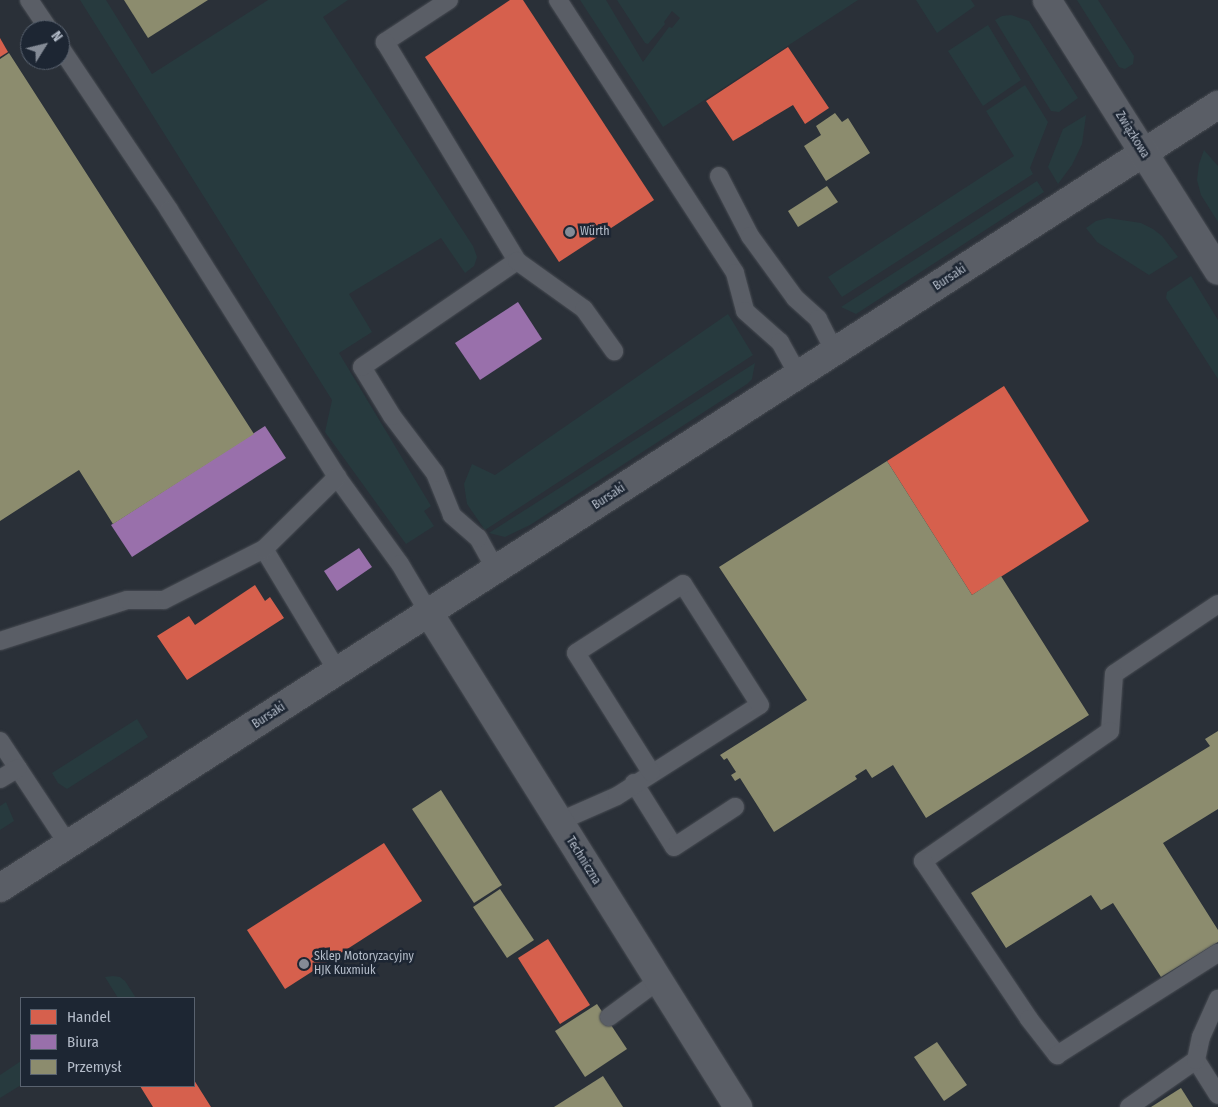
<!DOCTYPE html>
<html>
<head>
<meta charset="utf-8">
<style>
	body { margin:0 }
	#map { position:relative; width:1218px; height:1107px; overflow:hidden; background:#2a3038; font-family:"Fira Sans Condensed",sans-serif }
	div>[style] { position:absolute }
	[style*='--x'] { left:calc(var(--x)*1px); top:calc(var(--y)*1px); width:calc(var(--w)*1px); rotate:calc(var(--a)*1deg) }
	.green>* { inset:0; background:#273a3e }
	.shops>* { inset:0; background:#d6604d }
	.offices>* { inset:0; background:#9970ab }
	.industry>* { inset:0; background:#8c8c6e }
	.roads { filter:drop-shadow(0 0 1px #484c53) drop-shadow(0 0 1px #484c53) }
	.service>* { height:18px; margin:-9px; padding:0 9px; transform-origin:9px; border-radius:9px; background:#5a5e66 }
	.minor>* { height:28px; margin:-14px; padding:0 14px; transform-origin:14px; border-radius:14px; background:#5a5e66 }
	.tertiary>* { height:28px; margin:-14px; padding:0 14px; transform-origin:14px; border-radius:14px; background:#5a5e66 }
	.dots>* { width:14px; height:14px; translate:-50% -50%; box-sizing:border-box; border:2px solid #1d2633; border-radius:50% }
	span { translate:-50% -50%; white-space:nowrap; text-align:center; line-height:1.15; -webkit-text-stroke:5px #1d2633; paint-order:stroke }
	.street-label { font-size:12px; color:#b4bcc9 }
	.poi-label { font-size:12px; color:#b4bcc9 }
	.left { translate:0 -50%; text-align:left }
	.legend { position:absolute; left:20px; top:997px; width:175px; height:90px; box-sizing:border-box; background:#1d2633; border:1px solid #59626f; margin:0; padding:6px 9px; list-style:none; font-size:15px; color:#b4bcc9 }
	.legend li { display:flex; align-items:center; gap:10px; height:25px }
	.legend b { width:25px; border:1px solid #59626f }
	.north { position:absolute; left:20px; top:20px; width:50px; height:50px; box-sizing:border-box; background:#1d2633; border:1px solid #59626f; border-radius:50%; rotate:54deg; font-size:14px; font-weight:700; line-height:20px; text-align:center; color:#b4bcc9 }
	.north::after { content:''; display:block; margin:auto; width:18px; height:22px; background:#848b96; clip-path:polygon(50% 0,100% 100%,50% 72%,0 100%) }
</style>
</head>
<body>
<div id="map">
	<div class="green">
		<div style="clip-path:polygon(80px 0,106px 0,152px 74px,268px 0,348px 0,323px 17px,473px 246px,477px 257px,474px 266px,465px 273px,441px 238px,349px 294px,372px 332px,339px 353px,431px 506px,424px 511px,434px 526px,406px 544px,325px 432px,332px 400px)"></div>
		<div style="clip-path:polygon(580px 0,606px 0,643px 62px,669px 27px,672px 28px,680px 18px,672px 11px,664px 22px,665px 24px,648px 44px,645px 43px,617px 0,858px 0,663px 127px)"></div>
		<div style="clip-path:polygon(916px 0,971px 0,975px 6px,937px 33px)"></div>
		<div style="clip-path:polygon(1077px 0,1098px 0,1134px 56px,1133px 64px,1125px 69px,1119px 67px)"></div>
		<div style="clip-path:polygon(1011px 15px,1029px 21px,1078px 98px,1059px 112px,1051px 111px,995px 20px,1002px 16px)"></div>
		<div style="clip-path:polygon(988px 25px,1021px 80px,983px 106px,948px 51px)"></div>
		<div style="clip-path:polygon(1025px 85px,1048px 122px,1030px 168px,1033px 174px,842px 297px,828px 277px,1014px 156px,986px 111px)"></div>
		<div style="clip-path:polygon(1086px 115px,1082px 144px,1072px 165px,1058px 184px,1048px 167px,1063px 129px)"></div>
		<div style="clip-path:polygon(1204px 150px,1218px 166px,1218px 222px,1201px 195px,1197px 180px,1199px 164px)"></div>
		<div style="clip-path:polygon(1037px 181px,1044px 192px,856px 314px,841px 307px)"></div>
		<div style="clip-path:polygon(1108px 218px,1141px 223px,1153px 229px,1162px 236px,1178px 257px,1149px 275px,1097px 242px,1086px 228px,1096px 221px)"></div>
		<div style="clip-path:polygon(1191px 276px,1218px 320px,1218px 379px,1166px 298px,1167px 292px)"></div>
		<div style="clip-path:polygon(728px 314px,753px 355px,485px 530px,467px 504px,464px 484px,472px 464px,495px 475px)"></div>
		<div style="clip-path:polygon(755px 363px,752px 379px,747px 384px,530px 525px,505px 537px,489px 533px)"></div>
		<div style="clip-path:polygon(137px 719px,148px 737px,67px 789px,58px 783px,52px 773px)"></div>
		<div style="clip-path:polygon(6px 802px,14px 821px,0 830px,0 806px)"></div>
		<div style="clip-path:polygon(113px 976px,120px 977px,125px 981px,136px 998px,118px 998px,105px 977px)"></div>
		<div style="clip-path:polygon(21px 1061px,21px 1085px,0 1098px,0 1075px)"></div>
	</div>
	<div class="shops">
		<div style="clip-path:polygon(510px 0,523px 0,654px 200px,559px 262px,425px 57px)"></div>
		<div style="clip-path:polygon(0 38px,8px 52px,0 57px)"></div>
		<div style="clip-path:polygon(788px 47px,829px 108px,805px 124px,793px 105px,733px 141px,706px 101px)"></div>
		<div style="clip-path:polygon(1004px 386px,1089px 521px,972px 595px,887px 461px)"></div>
		<div style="clip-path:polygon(255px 585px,265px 601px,270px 597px,284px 618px,187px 680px,157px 636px,189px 616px,195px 625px)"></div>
		<div style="clip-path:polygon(384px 843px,422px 901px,285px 989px,247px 930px)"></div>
		<div style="clip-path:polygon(548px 939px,590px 1005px,560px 1024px,518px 958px)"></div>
		<div style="clip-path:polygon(194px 1080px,211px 1107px,153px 1107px,140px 1086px,194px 1086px)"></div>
	</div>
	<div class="offices">
		<div style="clip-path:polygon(518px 302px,542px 339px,480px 380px,455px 343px)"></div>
		<div style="clip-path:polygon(265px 426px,286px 458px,132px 557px,111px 525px)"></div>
		<div style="clip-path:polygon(359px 548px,372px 567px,337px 591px,324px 571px)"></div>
	</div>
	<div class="industry">
		<div style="clip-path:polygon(124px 0,208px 0,148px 38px)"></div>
		<div style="clip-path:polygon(9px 53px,254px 434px,113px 524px,79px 470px,0 521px,0 59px)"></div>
		<div style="clip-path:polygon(835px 113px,842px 122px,848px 118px,870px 153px,826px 181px,804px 146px,821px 135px,816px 126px)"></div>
		<div style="clip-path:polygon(827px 186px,838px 202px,798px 227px,788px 211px)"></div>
		<div style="clip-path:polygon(887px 461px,972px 595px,1001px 576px,1089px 715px,926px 818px,893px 765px,872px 778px,866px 769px,855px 776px,857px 779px,774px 832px,740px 778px,735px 781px,731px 775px,736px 772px,727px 758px,724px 760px,720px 755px,807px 700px,719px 567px)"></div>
		<div style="clip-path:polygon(1218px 731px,1218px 809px,1163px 843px,1218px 930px,1218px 942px,1161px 977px,1113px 903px,1101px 910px,1091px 895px,1006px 948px,971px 893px,1210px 746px,1205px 739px)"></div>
		<div style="clip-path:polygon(441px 790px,502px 885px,474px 903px,412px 809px)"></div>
		<div style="clip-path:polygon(500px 889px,534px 940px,507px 958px,473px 907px)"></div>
		<div style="clip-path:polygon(597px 1004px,627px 1049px,585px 1077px,555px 1031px)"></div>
		<div style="clip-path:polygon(937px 1042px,967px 1085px,944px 1101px,914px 1057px)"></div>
		<div style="clip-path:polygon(603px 1076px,623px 1107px,554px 1107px)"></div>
		<div style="clip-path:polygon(1181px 1088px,1193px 1107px,1151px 1107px)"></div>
	</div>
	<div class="roads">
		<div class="service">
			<div style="--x:29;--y:0;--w:36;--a:56"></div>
			<div style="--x:449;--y:0;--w:77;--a:146.7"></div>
			<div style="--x:385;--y:42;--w:256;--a:58.9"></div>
			<div style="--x:558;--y:0;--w:325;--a:57"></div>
			<div style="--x:735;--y:273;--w:39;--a:75"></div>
			<div style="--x:745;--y:311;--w:47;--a:41.5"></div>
			<div style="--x:780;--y:342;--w:39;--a:61"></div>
			<div style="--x:60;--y:47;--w:196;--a:56.2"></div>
			<div style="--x:169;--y:210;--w:315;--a:57.8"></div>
			<div style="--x:337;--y:477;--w:107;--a:54.1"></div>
			<div style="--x:400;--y:564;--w:57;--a:59.4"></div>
			<div style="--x:719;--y:176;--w:68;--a:62.7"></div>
			<div style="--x:750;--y:236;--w:77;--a:54"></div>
			<div style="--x:795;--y:298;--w:31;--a:42"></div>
			<div style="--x:818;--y:319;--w:37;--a:63"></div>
			<div style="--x:264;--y:549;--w:144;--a:59"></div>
			<div style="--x:496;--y:570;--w:37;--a:-119"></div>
			<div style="--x:478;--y:538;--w:35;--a:-139"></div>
			<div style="--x:452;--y:515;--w:45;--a:-112"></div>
			<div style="--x:435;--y:473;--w:71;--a:-127"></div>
			<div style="--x:392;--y:416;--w:57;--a:-121.5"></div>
			<div style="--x:362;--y:367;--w:188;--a:-34.4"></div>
			<div style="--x:517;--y:261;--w:82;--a:35.6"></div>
			<div style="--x:584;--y:309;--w:52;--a:54.5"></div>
			<div style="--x:1218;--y:604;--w:125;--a:146.1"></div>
			<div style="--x:1114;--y:674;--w:57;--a:94"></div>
			<div style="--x:1110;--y:731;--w:228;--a:145.2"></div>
			<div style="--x:923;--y:861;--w:190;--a:56.1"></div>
			<div style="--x:1029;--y:1019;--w:46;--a:52.1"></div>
			<div style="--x:1057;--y:1055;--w:191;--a:-32.4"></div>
			<div style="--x:0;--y:641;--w:133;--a:-17.9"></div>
			<div style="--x:127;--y:600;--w:37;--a:0"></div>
			<div style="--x:164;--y:600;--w:112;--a:-27"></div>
			<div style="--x:264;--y:549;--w:103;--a:-44.6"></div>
			<div style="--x:0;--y:741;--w:123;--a:56.6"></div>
			<div style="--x:0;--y:779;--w:21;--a:-31"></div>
			<div style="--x:634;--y:783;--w:75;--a:58"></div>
			<div style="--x:674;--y:847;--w:73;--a:-33.3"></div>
			<div style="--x:558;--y:822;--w:64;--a:-23.8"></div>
			<div style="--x:617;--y:796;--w:169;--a:-32.5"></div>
			<div style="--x:760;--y:705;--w:143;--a:-122.5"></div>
			<div style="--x:683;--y:584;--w:127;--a:147.2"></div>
			<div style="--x:576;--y:653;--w:141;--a:57.8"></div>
			<div style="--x:609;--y:1017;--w:62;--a:-36.5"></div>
			<div style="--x:1196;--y:1060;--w:41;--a:57.8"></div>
			<div style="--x:1129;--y:1107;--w:82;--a:-35"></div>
			<div style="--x:1196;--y:1060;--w:24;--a:-78"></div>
			<div style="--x:1201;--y:1037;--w:42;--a:-65.9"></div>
		</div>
		<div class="minor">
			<div style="--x:429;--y:613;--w:583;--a:57.97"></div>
			<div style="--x:0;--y:888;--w:1448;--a:-32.74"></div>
		</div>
		<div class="tertiary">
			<div style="--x:1047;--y:0;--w:320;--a:57.7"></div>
		</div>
	</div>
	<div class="dots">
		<div style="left:570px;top:232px;background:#848b96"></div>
		<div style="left:304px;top:964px;background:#848b96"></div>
	</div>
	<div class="street-label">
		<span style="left:1132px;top:135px;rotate:58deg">Związkowa</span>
		<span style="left:950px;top:278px;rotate:-33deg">Bursaki</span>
		<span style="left:609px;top:497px;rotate:-33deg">Bursaki</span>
		<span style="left:269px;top:716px;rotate:-33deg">Bursaki</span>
		<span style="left:583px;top:861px;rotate:58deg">Techniczna</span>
	</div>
	<div class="poi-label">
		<span class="left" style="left:580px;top:232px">Würth</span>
		<span class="left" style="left:314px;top:964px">Sklep Motoryzacyjny<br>HJK Kuxmiuk</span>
	</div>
	<ul class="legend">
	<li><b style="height:14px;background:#d6604d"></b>Handel</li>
	<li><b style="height:14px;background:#9970ab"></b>Biura</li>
	<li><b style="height:14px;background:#8c8c6e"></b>Przemysł</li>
	</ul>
	<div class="north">N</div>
</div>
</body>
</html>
